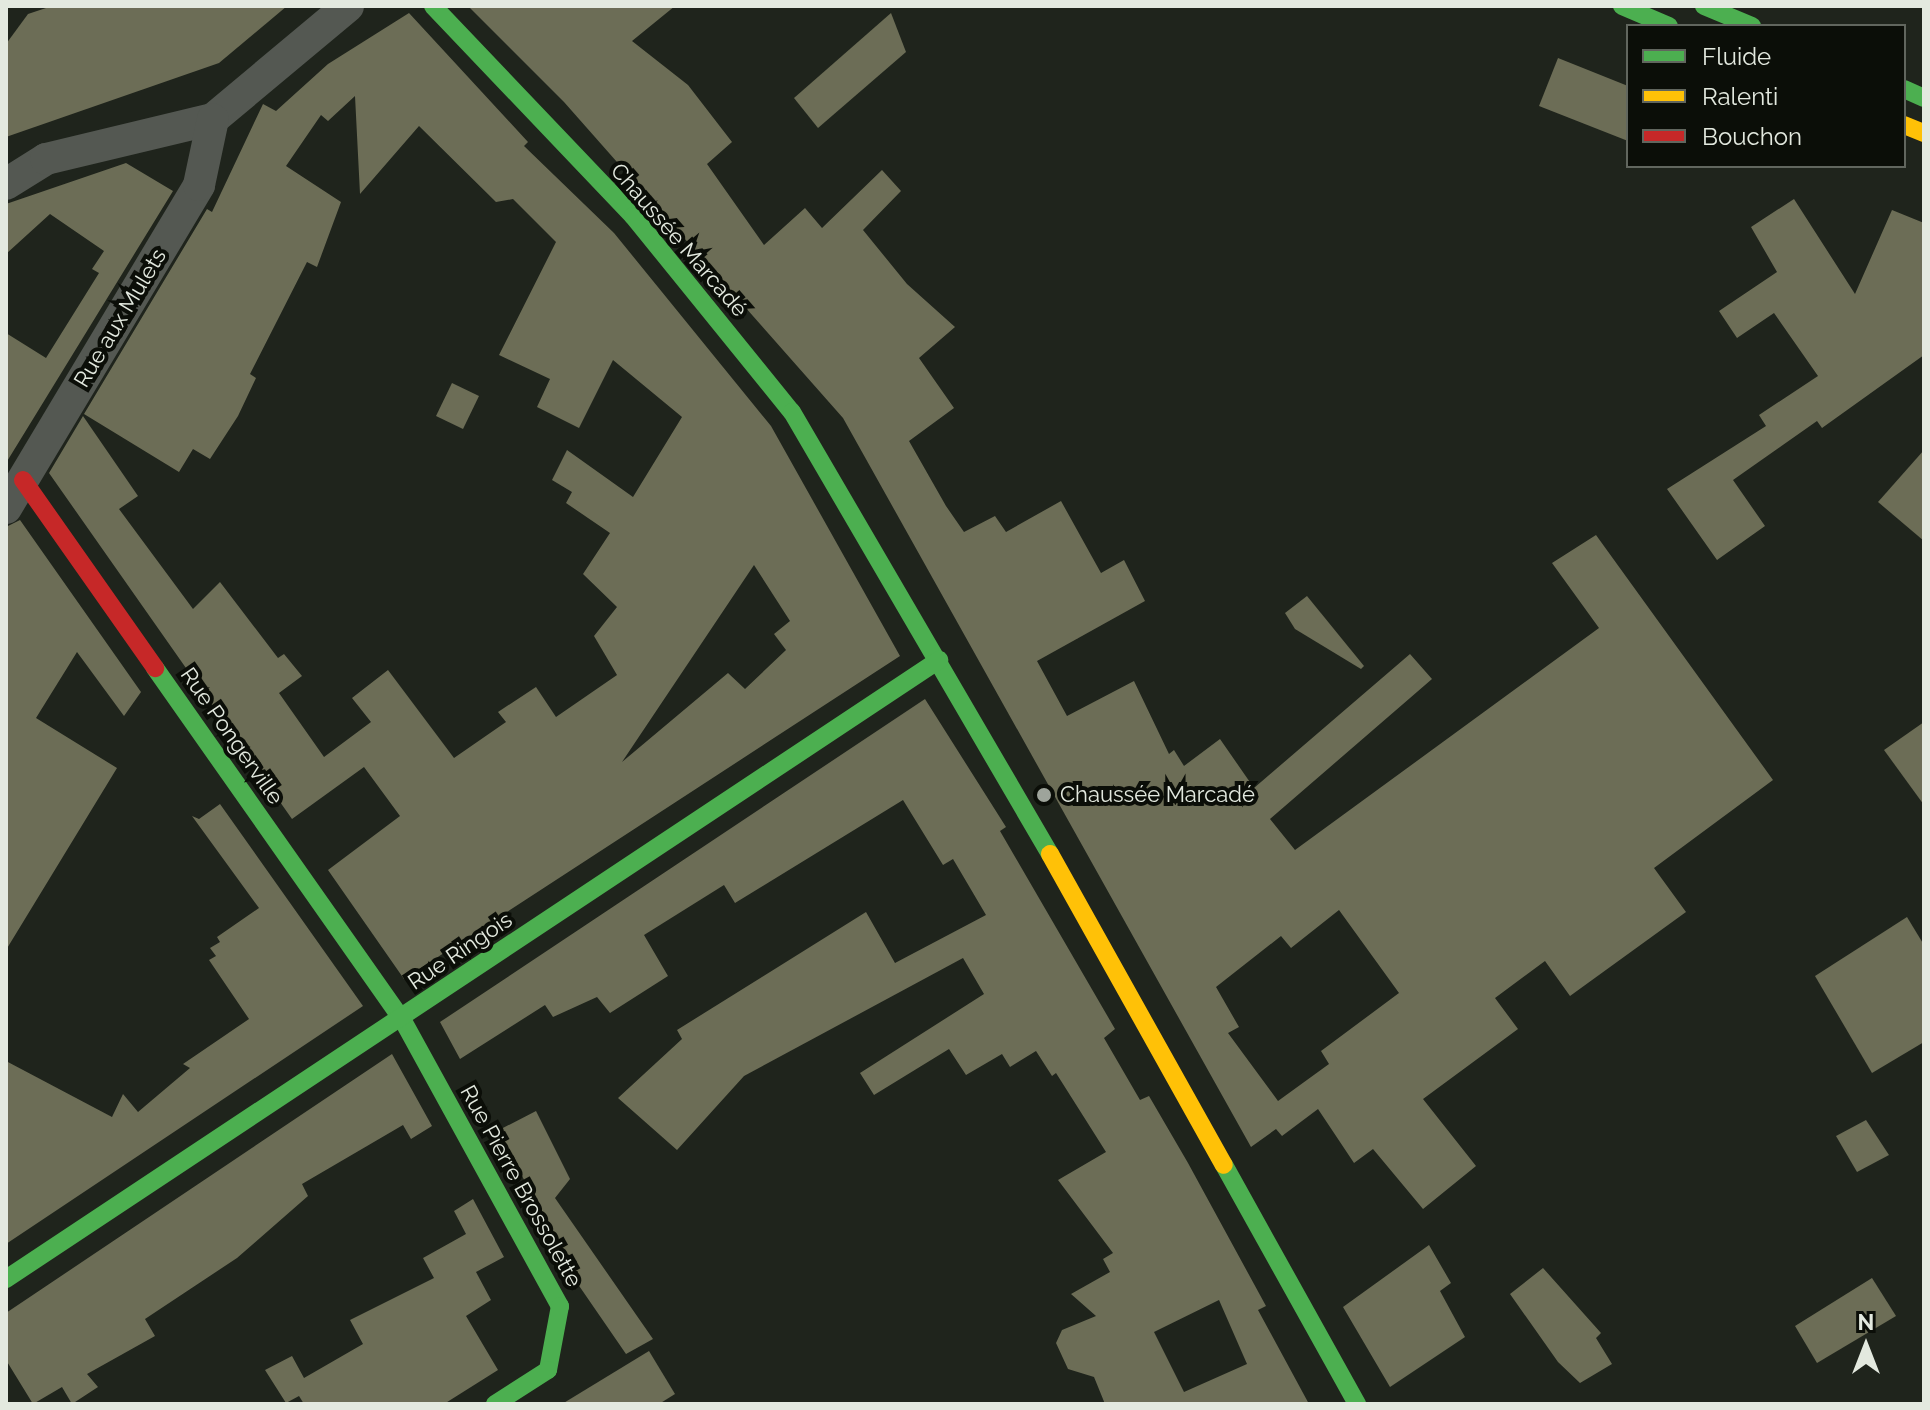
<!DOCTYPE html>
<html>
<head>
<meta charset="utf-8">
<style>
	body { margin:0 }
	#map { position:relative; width:1930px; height:1410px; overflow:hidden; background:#1f241c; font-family:Raleway,sans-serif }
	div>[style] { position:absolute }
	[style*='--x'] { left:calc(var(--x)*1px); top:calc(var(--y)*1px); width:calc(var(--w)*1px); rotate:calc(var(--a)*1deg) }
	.building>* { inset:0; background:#6c6d56 }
	.street>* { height:32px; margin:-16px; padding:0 16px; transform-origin:16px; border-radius:16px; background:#545852 }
	.fast>* { height:18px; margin:-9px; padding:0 9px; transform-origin:9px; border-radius:9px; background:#4caf50 }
	.slow>* { height:18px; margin:-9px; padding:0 9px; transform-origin:9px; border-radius:9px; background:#ffc107 }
	.jam>* { height:18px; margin:-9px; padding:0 9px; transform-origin:9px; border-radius:9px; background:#c62828 }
	.dots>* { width:22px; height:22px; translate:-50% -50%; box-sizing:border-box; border:4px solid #0b0e08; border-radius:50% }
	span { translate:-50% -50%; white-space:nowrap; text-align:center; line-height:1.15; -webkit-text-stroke:8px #0b0e08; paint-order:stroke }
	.street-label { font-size:22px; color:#e3e9df }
	.poi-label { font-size:22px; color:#e3e9df }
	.left { translate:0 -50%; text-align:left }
	.frame { position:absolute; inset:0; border:8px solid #e3e9df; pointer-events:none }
	.legend { position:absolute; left:1626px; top:24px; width:280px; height:144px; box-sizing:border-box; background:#0b0e08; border:2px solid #61665e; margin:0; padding:10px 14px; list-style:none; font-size:24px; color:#e3e9df }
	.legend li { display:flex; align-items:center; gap:16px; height:40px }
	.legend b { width:40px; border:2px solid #61665e }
	.north { position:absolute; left:1826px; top:1306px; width:80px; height:80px; -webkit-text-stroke:6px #0b0e08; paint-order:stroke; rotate:0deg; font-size:22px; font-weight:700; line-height:32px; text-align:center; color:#e3e9df }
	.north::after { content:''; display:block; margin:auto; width:28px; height:36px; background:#e3e9df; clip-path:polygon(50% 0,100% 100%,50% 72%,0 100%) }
</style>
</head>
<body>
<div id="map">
	<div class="building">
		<div style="clip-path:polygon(52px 6px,287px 6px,219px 63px,6px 137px,6px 44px,28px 14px)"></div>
		<div style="clip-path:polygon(evenodd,468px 6px,675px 6px,632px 41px,688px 85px,732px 142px,707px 164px,764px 245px,805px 208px,822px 228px,882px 170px,901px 191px,863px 230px,907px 284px,955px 327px,919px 358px,954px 408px,909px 441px,946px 506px,964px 532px,995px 516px,1006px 532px,1061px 501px,1101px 573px,1124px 560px,1145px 601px,1037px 661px,1067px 716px,1134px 681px,1169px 754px,1174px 750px,1184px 766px,1220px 739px,1254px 788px,1410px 654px,1432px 679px,1270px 819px,1295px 850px,1599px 628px,1552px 563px,1596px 535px,1773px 780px,1654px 868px,1686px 912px,1570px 996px,1545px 961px,1495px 998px,1518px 1029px,1423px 1099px,1476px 1166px,1423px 1209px,1373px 1149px,1354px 1163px,1318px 1109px,1282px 1136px,1276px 1129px,1251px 1147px,843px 418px,564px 102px,468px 6px,1339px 910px,1399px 993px,1321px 1051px,1329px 1064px,1278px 1101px,1228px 1033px,1239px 1027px,1216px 987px,1281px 936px,1291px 948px,1339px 910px)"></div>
		<div style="clip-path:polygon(evenodd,409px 13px,528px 142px,524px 146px,614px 233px,771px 426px,900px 656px,404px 979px,328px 870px,400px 816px,364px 767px,292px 819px,49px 473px,83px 416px,138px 496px,119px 509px,193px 609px,220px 582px,278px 658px,284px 654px,302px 676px,279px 693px,324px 757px,371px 722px,352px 698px,388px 670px,454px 758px,506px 722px,498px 712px,536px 687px,556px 717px,617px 675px,594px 636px,617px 607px,583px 574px,610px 533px,566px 503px,572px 492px,552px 480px,567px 450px,633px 497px,682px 417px,613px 360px,579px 428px,537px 407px,550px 379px,499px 355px,556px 242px,513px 199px,496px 202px,419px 126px,360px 194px,355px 96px,328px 121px,321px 115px,286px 166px,341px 202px,317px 267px,307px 262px,250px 374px,256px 378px,238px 416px,210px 459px,193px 449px,179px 472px,84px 414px,207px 209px,212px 212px,263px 104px,276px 111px,328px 64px,409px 13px,754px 565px,790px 621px,774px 634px,786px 650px,745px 689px,728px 673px,622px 762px,754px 565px)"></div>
		<div style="clip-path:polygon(891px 13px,906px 52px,818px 128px,794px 98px)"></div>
		<div style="clip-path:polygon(1558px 58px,1628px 86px,1628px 141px,1539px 106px)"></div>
		<div style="clip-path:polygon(126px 163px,173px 191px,6px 463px,6px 333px,46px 358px,99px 273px,92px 269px,104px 251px,50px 214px,6px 254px,6px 204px)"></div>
		<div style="clip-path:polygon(1794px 199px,1855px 294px,1892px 210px,1924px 223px,1924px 355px,1822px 428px,1817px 421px,1780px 447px,1769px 429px,1780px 447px,1733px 480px,1765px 526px,1717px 560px,1667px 489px,1766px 426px,1759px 415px,1818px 376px,1774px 313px,1737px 338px,1719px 311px,1777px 272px,1751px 227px)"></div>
		<div style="clip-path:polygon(452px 383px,479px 396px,463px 429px,436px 416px)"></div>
		<div style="clip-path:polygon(1924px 450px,1924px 541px,1878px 502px)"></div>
		<div style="clip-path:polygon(20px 520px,141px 692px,124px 716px,77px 652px,36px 718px,117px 768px,6px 950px,6px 527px)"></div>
		<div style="clip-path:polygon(1307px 596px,1364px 666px,1361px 669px,1295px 629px,1285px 613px)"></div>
		<div style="clip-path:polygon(evenodd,925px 699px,1006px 827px,1000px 831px,1115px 1029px,1104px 1038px,1140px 1100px,1149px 1096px,1188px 1163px,1266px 1306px,1258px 1310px,1309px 1404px,1105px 1404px,1094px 1377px,1068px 1369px,1056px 1343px,1062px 1330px,1096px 1316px,1071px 1294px,1110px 1272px,1103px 1259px,1113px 1253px,1058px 1180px,1106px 1152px,1056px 1073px,1052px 1076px,1036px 1051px,1010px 1067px,1002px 1054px,966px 1075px,949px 1049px,874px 1095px,860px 1073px,984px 994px,963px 958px,744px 1076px,677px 1150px,618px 1098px,682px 1039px,677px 1030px,866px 912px,895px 963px,986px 915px,953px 859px,943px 865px,903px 800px,735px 903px,724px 885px,644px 935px,668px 976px,610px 1013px,597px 997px,553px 1017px,545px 1005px,460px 1059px,440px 1022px,925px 699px,1219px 1300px,1247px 1364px,1184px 1392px,1154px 1332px,1219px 1300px)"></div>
		<div style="clip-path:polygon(1924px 722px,1924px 805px,1884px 750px)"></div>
		<div style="clip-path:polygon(220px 804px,363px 1006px,6px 1244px,6px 1061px,112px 1117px,123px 1094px,138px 1112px,190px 1068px,183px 1064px,249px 1019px,209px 960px,216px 956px,210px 948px,220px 942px,217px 937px,259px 908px,192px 816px,199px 819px)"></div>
		<div style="clip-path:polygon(1907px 917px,1924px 945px,1924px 1042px,1872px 1073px,1815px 976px)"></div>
		<div style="clip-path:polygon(392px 1054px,432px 1126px,411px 1139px,403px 1125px,302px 1184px,308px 1196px,237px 1258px,145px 1319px,155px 1336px,87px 1374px,98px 1387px,72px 1404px,62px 1387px,33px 1404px,6px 1360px,6px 1313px)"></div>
		<div style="clip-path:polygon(536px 1111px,570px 1179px,555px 1198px,653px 1339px,626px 1354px,573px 1277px,499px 1130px)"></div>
		<div style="clip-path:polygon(1866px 1120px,1889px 1155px,1857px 1172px,1836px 1136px)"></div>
		<div style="clip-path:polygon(473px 1199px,504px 1257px,476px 1272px,491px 1300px,466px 1316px,498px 1370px,444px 1404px,304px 1404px,299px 1396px,286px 1403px,265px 1370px,292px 1356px,304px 1378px,363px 1344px,350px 1320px,434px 1278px,423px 1258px,466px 1234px,454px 1211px)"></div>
		<div style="clip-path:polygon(1429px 1245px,1451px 1283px,1440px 1291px,1465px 1337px,1390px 1387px,1343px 1307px)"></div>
		<div style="clip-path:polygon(1543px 1268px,1601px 1333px,1596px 1338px,1612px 1364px,1580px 1383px,1558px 1362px,1510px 1294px)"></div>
		<div style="clip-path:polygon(1872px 1278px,1896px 1316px,1817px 1363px,1795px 1326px)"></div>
		<div style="clip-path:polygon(649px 1351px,675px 1394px,659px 1404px,562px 1404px)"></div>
	</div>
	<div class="street">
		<div style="--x:6;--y:184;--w:47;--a:-32"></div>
		<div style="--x:46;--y:159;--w:172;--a:-13.5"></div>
		<div style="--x:213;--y:119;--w:176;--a:-39.9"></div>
		<div style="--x:6;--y:508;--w:376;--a:-59.1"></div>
		<div style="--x:199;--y:185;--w:67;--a:-78"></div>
	</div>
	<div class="fast">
		<div style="--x:433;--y:6;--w:290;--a:46.4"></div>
		<div style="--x:633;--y:216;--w:252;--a:51"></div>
		<div style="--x:792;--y:412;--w:512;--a:59.73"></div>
		<div style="--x:1622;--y:6;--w:51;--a:23.1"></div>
		<div style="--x:1704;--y:6;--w:52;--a:22.6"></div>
		<div style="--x:1904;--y:89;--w:22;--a:24"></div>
		<div style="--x:155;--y:668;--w:429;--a:54.9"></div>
		<div style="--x:402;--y:1019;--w:328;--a:61.2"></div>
		<div style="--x:560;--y:1306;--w:65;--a:100.6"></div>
		<div style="--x:548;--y:1370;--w:63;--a:147.3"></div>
		<div style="--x:1224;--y:1165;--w:274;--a:60.9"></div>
		<div style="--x:6;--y:1279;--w:1120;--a:-33.56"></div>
	</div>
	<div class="slow">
		<div style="--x:1904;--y:125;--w:22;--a:22"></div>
		<div style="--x:1050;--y:854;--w:356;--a:60.8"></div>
	</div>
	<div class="jam">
		<div style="--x:23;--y:480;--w:230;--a:54.9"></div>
	</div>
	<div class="dots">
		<div style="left:1044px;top:795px;background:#9ea49b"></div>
	</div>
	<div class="street-label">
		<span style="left:679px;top:240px;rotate:49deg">Chaussée Marcadé</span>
		<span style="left:120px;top:318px;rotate:-59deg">Rue aux Mulets</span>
		<span style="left:232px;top:736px;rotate:55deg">Rue Pongerville</span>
		<span style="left:460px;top:951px;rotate:-34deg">Rue Ringois</span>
		<span style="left:521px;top:1186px;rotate:61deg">Rue Pierre Brossolette</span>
	</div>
	<div class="poi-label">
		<span class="left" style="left:1060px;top:795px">Chaussée Marcadé</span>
	</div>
	<div class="frame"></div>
	<ul class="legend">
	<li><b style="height:10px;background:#4caf50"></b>Fluide</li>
	<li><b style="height:10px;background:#ffc107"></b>Ralenti</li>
	<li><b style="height:10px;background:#c62828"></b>Bouchon</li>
	</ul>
	<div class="north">N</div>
</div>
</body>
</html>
